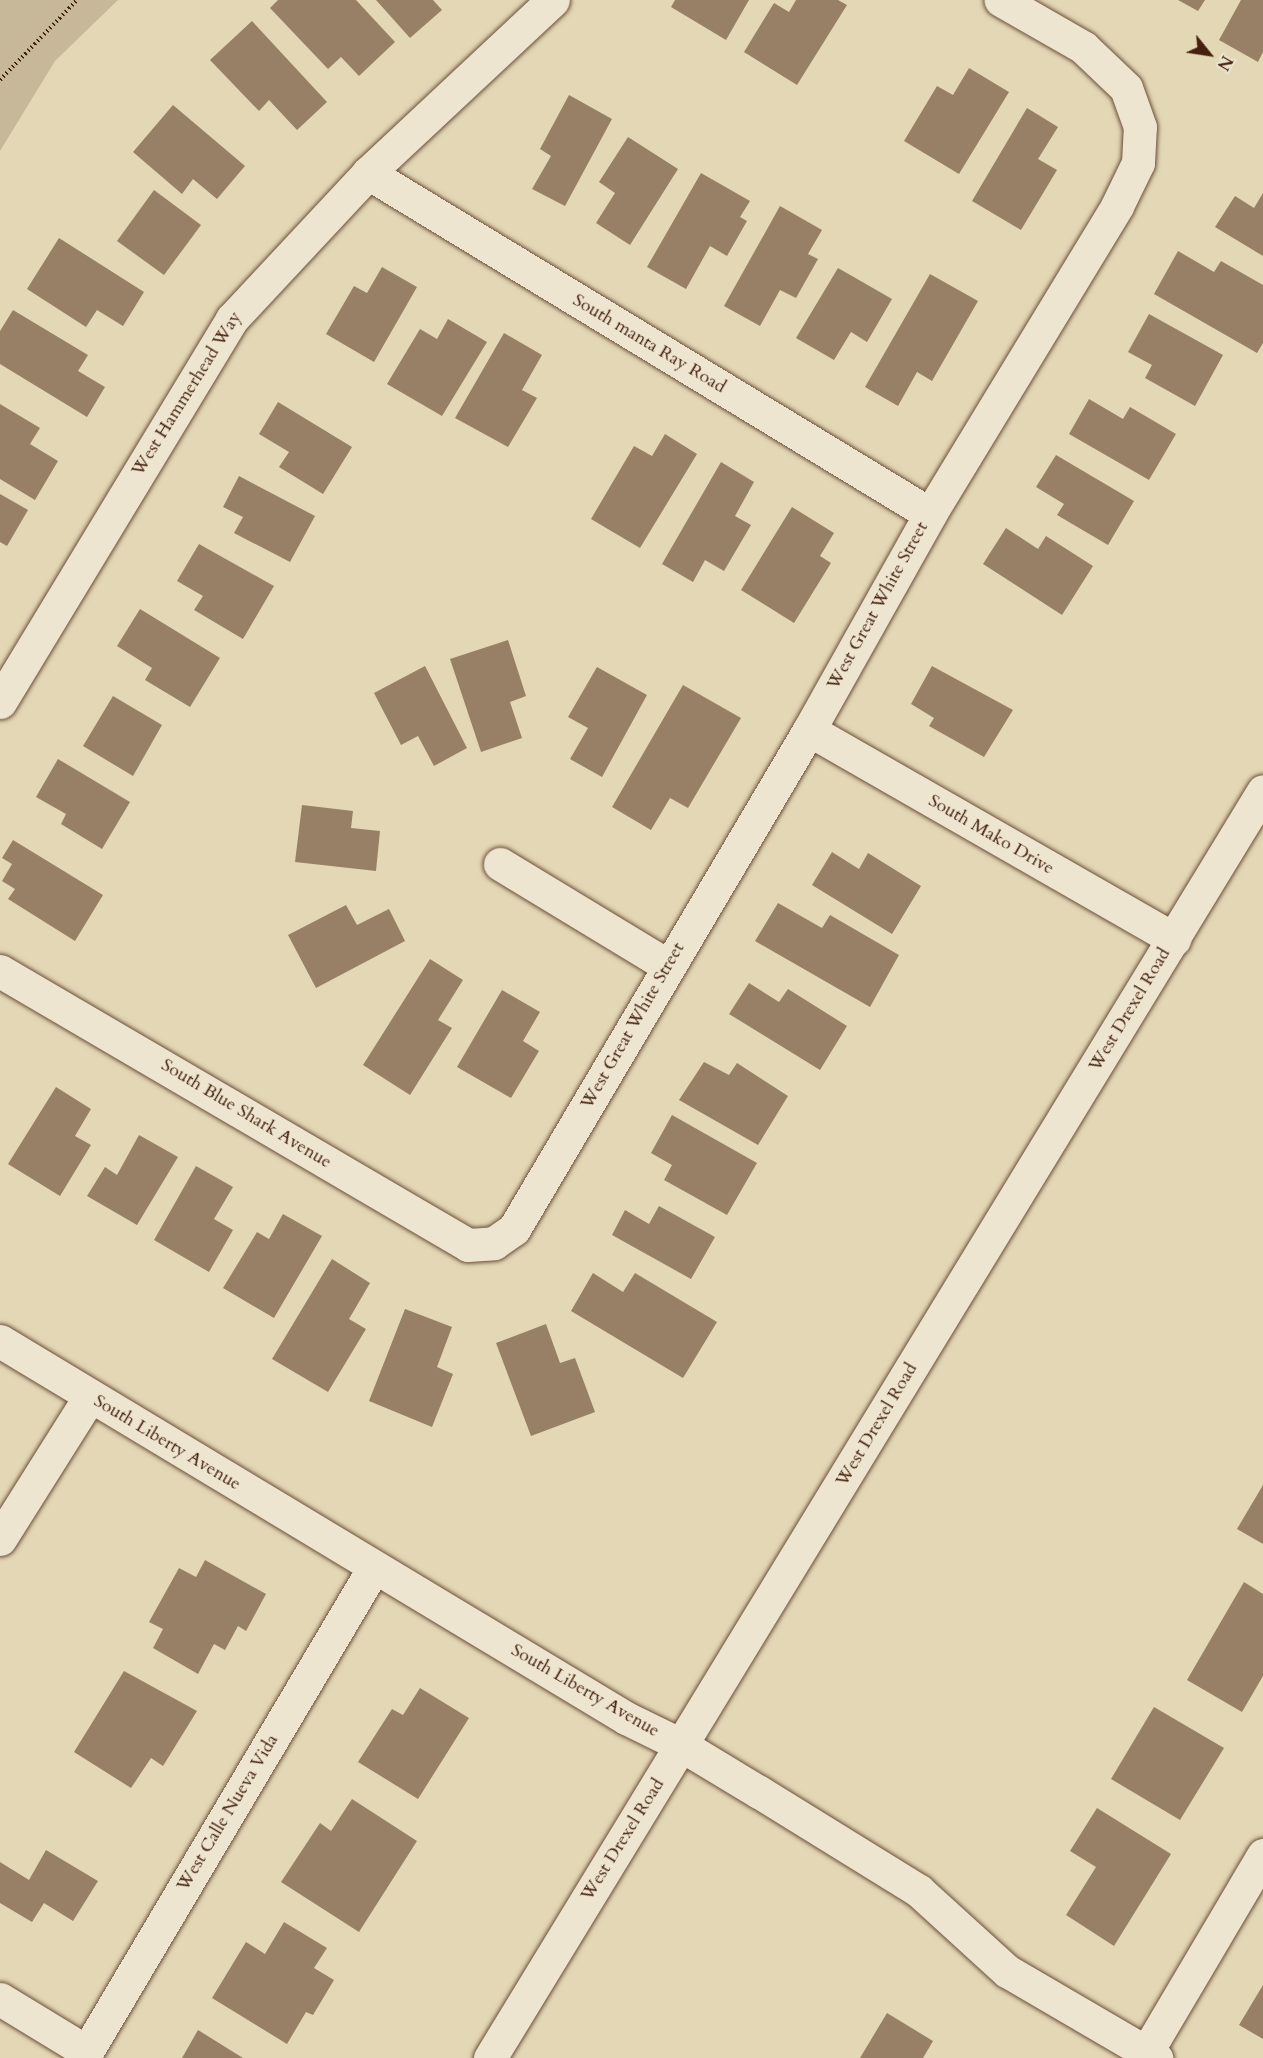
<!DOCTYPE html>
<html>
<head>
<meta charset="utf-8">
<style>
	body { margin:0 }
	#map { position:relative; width:1263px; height:2058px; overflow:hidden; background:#e3d7b6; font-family:Cardo,serif }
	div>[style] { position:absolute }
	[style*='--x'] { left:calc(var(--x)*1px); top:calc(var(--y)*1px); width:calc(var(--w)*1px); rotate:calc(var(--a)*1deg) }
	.green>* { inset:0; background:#c8b89a }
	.building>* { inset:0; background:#978066 }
	.path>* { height:4px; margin-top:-2px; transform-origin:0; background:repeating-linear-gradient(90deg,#44220f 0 1.5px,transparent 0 4.5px) }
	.roads { filter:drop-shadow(0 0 2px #6c4f39) drop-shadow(0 0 2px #6c4f39) }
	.minor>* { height:33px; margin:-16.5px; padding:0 16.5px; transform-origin:16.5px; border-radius:16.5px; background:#ede5d0 }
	span { translate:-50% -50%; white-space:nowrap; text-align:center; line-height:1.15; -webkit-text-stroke:6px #ede5d0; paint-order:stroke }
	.street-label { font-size:18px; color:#44220f }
	.north { position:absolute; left:1179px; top:24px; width:60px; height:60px; -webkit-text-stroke:4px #ede5d0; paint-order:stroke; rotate:120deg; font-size:16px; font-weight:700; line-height:24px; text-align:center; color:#44220f }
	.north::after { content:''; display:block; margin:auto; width:21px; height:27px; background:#44220f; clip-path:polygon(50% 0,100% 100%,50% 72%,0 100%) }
</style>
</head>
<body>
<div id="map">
	<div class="green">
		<div style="clip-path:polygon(0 0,118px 0,55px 61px,0 151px)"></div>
	</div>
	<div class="building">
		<div style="clip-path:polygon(278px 0,356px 0,395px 42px,359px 76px,341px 57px,328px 69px,270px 8px)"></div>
		<div style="clip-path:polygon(376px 0,433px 0,442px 10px,410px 38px)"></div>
		<div style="clip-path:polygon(675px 0,749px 0,726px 40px,671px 7px)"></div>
		<div style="clip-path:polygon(796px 0,838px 0,847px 5px,797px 85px,744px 52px,774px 3px,789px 12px)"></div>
		<div style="clip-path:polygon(1178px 0,1205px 0,1198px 11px)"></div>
		<div style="clip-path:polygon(1241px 0,1263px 0,1263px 52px,1258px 62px,1219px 40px)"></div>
		<div style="clip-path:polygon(252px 21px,327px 102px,297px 130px,269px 100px,259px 111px,210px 60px)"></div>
		<div style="clip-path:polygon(969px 68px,1009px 92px,959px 174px,904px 141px,937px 86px,953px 95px)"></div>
		<div style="clip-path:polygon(569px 95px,612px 119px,565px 206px,532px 189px,551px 156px,540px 149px)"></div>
		<div style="clip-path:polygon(173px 105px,245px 166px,217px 199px,193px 179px,182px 194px,133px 152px)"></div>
		<div style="clip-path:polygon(1027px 108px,1058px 127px,1038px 159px,1057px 170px,1021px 230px,972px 201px)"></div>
		<div style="clip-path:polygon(628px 137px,678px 169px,630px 245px,596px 223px,615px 193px,599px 182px)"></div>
		<div style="clip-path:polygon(701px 173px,750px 201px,740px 217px,747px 221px,727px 256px,710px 246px,686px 289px,647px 267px)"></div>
		<div style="clip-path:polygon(154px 190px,201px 225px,164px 275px,117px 241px)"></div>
		<div style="clip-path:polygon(1263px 193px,1263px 256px,1215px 227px,1235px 196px,1254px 208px)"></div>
		<div style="clip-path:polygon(780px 206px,822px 230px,808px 254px,818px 259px,796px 298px,780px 290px,760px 326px,724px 306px)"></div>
		<div style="clip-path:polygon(59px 238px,144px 292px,123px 326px,97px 310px,86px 327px,27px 289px)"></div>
		<div style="clip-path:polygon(1178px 251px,1214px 272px,1221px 261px,1263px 285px,1263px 343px,1257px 353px,1154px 294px)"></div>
		<div style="clip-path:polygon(382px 267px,417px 287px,374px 362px,326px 334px,354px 286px,367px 293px)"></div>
		<div style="clip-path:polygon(838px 268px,892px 299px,867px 342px,851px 332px,834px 360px,796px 338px)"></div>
		<div style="clip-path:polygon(930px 274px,978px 301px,932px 381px,917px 372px,898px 406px,865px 387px)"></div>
		<div style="clip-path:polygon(13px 310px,88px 355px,78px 371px,105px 387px,87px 417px,0 364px,0 331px)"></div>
		<div style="clip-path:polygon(1149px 314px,1223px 355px,1195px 406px,1145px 378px,1152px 365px,1128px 352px)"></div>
		<div style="clip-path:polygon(448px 319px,487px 342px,442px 416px,387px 384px,420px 329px,437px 339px)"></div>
		<div style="clip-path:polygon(504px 333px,542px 355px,522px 390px,537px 398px,508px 447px,455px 418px)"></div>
		<div style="clip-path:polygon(1089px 399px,1123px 419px,1130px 407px,1176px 434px,1149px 480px,1069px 434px)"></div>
		<div style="clip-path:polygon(278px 402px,352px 447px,323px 494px,279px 467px,289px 452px,259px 434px)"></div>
		<div style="clip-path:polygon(0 404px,40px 428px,30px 444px,58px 461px,35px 500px,0 479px)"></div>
		<div style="clip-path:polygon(665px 434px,697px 454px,640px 548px,591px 519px,634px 446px,652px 456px)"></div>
		<div style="clip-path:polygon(1056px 455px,1134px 501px,1108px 545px,1057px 515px,1064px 504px,1036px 487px)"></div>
		<div style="clip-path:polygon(721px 462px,754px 482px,735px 516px,751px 525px,724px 571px,705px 560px,693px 582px,662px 564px)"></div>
		<div style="clip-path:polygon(239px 476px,315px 516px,290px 562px,234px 533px,243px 517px,223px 507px)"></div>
		<div style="clip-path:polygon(0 494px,28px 510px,7px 546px,0 542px)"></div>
		<div style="clip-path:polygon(792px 507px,834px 533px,820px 556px,831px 563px,794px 623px,741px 590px)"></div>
		<div style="clip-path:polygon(1006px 528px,1038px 549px,1046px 536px,1093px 566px,1062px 615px,983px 564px)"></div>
		<div style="clip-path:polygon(199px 544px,274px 586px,243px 639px,194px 610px,203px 596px,177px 581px)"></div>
		<div style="clip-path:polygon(140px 609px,220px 658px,190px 707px,145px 680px,152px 668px,117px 646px)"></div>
		<div style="clip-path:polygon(508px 640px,526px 696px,510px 702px,522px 738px,481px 752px,450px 659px)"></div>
		<div style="clip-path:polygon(425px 666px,467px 748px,434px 766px,418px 736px,401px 745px,374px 693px)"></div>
		<div style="clip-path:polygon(932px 666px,1013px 710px,984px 757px,929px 726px,934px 718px,911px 704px)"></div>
		<div style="clip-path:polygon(597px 667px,647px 695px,602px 777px,570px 759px,588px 728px,568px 717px)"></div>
		<div style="clip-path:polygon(683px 685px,741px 718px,688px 808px,670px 798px,651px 830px,612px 807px)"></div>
		<div style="clip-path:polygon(113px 696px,162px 725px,133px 776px,83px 746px)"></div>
		<div style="clip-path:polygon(58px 759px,130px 802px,102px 849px,61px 824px,66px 814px,36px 797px)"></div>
		<div style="clip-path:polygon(302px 805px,353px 811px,351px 828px,380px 831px,376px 871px,295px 862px)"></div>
		<div style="clip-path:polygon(13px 840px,103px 895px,75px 941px,8px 899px,15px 889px,2px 881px,12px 864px,2px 858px)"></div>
		<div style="clip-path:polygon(832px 852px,859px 869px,868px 853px,921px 886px,892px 934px,812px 885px)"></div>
		<div style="clip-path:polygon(778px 903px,822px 928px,830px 915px,899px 955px,870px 1007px,755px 941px)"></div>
		<div style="clip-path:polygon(346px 905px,357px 925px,389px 909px,405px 941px,316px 988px,288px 935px)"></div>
		<div style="clip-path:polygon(430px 959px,463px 980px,438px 1020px,452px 1028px,410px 1095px,363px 1065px)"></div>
		<div style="clip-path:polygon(749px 983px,779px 1002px,788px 989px,847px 1026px,820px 1070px,729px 1014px)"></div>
		<div style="clip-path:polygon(502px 990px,540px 1012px,523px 1041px,539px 1051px,511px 1098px,457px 1067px)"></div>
		<div style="clip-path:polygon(704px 1062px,729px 1075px,737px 1063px,788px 1096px,758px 1145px,679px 1100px)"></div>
		<div style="clip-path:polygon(56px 1087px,91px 1109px,75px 1136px,91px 1145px,60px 1196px,8px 1164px)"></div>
		<div style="clip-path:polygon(672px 1115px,757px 1163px,727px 1215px,664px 1180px,672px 1165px,651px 1153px)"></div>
		<div style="clip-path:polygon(139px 1135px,178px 1157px,137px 1225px,87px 1196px,105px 1167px,117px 1175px)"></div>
		<div style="clip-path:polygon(196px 1166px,233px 1187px,214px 1219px,233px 1230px,209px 1272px,154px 1240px)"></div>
		<div style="clip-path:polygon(659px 1206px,715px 1237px,691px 1279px,612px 1235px,625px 1210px,649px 1224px)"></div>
		<div style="clip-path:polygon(283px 1214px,322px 1236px,274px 1318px,223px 1288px,257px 1232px,269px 1239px)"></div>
		<div style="clip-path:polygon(332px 1259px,370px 1283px,349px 1319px,366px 1329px,328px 1392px,272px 1359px)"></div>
		<div style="clip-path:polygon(593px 1273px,623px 1292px,635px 1273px,717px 1322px,683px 1378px,571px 1311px)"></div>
		<div style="clip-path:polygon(405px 1309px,452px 1327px,437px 1367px,453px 1374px,432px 1427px,369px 1401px)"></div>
		<div style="clip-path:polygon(546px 1324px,560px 1363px,575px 1358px,595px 1412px,531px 1436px,496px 1343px)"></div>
		<div style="clip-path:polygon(1263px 1485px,1263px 1544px,1237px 1529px)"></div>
		<div style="clip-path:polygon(205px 1560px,266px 1594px,246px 1631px,238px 1626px,225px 1650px,214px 1644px,198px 1674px,153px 1648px,163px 1629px,149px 1622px,179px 1568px,196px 1577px)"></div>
		<div style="clip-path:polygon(1244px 1582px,1263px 1594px,1263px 1676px,1242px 1712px,1187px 1680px)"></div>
		<div style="clip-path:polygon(124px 1671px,197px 1711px,163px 1766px,151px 1758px,131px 1788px,74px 1752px)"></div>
		<div style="clip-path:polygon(420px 1688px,469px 1718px,418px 1799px,358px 1762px,392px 1709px,403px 1715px)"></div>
		<div style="clip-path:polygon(1154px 1707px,1224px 1748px,1180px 1820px,1111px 1779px)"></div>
		<div style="clip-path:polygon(352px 1799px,417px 1841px,359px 1932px,281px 1882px,320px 1823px,331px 1831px)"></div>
		<div style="clip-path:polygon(1097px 1808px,1171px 1854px,1114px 1946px,1066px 1915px,1096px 1867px,1070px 1851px)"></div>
		<div style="clip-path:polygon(46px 1850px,98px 1881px,73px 1921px,44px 1903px,32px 1922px,0 1903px,0 1862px,29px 1880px)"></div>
		<div style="clip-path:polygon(284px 1922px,327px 1948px,314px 1968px,334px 1980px,313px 2015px,306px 2012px,287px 2044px,212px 1998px,246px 1942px,265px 1954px)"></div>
		<div style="clip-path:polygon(1263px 1985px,1263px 2039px,1239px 2025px)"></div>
		<div style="clip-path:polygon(887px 2013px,933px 2041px,923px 2058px,860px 2058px)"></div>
		<div style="clip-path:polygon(198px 2030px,243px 2058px,182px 2058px)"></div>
	</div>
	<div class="path">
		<div style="--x:0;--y:80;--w:111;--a:-46.1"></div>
	</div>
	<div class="roads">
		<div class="minor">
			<div style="--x:368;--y:173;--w:657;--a:31.25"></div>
			<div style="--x:0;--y:702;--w:448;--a:-58.8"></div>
			<div style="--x:232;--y:319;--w:200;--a:-47"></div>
			<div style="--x:368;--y:173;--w:253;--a:-43.1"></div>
			<div style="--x:809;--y:730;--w:421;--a:29.8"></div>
			<div style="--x:500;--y:864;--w:195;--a:31.2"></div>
			<div style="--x:0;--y:971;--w:542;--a:30.35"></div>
			<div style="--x:468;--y:1245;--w:26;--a:-4"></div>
			<div style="--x:494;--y:1243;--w:24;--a:-35"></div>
			<div style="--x:514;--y:1229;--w:580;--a:-59.41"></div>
			<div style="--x:809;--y:730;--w:248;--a:-60.7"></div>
			<div style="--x:930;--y:514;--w:360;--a:-58.7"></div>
			<div style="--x:1117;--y:206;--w:48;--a:-64"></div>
			<div style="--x:1138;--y:163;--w:36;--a:-87"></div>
			<div style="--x:1140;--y:127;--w:41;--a:-109.7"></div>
			<div style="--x:1126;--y:88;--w:59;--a:-136.4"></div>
			<div style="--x:1083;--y:47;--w:95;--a:-150.2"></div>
			<div style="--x:0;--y:1341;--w:731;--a:31.06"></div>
			<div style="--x:626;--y:1718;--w:61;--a:26.1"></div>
			<div style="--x:681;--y:1745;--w:91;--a:31.1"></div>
			<div style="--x:759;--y:1792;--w:188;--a:31.7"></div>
			<div style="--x:919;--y:1891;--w:119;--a:42.3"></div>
			<div style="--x:1007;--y:1971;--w:173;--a:30.3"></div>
			<div style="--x:0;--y:1539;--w:169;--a:-57.8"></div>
			<div style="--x:0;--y:1999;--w:102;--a:31.3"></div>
			<div style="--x:83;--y:2058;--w:569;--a:-59.33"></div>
			<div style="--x:490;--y:2058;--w:1484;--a:-58.61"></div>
			<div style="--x:1143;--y:2058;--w:236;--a:-59.4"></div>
		</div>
	</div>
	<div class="street-label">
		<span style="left:649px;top:344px;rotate:31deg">South manta Ray Road</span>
		<span style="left:187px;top:394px;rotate:-58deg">West Hammerhead Way</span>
		<span style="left:878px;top:606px;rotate:-61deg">West Great White Street</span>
		<span style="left:991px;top:835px;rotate:30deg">South Mako Drive</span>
		<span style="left:1130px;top:1010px;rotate:-59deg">West Drexel Road</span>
		<span style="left:633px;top:1026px;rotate:-60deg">West Great White Street</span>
		<span style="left:246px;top:1114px;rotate:31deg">South Blue Shark Avenue</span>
		<span style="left:877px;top:1425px;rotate:-59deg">West Drexel Road</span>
		<span style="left:167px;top:1443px;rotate:31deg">South Liberty Avenue</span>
		<span style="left:585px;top:1691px;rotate:30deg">South Liberty Avenue</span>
		<span style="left:228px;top:1813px;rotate:-59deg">West Calle Nueva Vida</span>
		<span style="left:623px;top:1840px;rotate:-58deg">West Drexel Road</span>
	</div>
	<div class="north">N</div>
</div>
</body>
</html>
